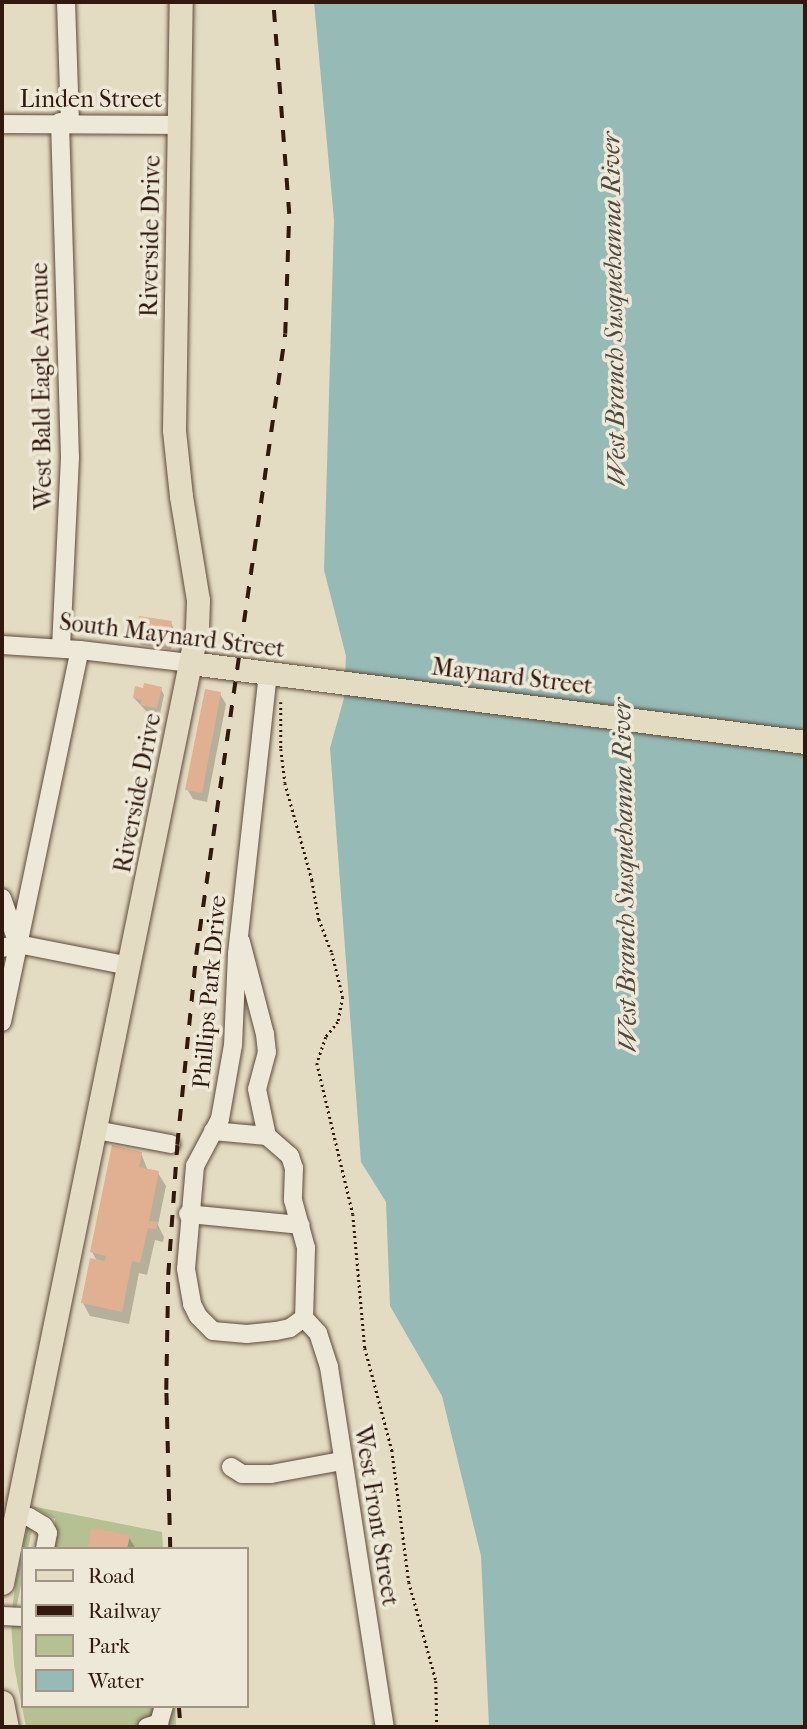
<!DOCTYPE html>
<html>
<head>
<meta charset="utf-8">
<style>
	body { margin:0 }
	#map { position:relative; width:807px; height:1729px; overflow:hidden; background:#e4dcc2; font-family:"IM FELL French Canon",serif }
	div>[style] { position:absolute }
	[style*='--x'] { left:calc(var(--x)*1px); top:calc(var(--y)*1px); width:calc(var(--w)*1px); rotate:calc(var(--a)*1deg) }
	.green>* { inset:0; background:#b5c093 }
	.water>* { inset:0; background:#96bbb7 }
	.shadow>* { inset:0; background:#0003 }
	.building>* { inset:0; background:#e1b092 }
	.path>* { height:2.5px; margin-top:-1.25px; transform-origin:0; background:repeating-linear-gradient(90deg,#32180d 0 2px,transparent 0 5.5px) }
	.roads { filter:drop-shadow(0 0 2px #5e493a) drop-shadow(0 0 2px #5e493a) }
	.minor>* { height:18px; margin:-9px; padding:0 9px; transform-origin:9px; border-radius:9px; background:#ede8d7 }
	.major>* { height:23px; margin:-11.5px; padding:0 11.5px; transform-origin:11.5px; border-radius:11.5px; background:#e4dcc2 }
	.rail>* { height:3.5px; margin-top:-1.75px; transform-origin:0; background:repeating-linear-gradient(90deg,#32180d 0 12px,transparent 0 24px) }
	span { translate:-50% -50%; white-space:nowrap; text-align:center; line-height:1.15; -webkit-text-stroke:7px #ede8d7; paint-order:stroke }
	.street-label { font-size:24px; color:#32180d }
	.water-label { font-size:26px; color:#504940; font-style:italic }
	.frame { position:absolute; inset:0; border:4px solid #32180d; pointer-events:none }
	.legend { position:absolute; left:21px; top:1547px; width:228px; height:161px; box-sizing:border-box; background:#ede8d7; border:2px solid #a29586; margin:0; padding:9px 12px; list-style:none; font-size:21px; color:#32180d }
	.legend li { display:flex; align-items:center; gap:14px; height:35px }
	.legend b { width:35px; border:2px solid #a29586 }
</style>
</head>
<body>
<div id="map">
	<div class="green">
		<div style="clip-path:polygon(31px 1506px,162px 1532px,163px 1549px,55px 1549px,55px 1519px)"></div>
		<div style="clip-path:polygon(28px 1524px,32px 1529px,28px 1549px,23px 1549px,23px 1575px,16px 1610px,12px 1610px,16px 1580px)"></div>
		<div style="clip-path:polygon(11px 1622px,23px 1627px,23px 1706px,175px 1706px,176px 1727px,26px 1727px,14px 1665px)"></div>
	</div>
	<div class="water">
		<div style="clip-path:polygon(314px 2px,805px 2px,805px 1727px,489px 1727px,481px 1556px,442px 1396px,390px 1306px,386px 1202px,361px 1162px,330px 748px,344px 698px,346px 656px,324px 570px,334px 220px)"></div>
	</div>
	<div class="shadow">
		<div style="clip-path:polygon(171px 623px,174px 629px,171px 649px,141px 645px,137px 639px)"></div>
		<div style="clip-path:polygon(161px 689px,164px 695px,160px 714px,146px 711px,134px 698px)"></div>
		<div style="clip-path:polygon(220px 694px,226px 704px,207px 802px,193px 799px,187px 789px)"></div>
		<div style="clip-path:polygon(141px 1153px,148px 1171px,158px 1173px,166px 1186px,158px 1225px,164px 1237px,163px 1242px,155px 1240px,147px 1275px,139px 1273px,129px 1324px,90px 1316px,83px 1303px,97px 1261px,92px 1252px)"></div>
		<div style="clip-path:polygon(128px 1536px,136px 1549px,90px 1549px)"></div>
	</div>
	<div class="building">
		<div style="clip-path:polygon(139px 616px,172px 621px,168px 644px,136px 639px)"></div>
		<div style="clip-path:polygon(144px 683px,162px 687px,157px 708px,140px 705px,142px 700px,133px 698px,135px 686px,143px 688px)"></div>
		<div style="clip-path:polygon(205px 689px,221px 692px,202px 793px,185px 790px)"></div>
		<div style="clip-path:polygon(112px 1145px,142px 1152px,139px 1167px,159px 1171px,149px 1221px,158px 1222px,156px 1229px,148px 1228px,140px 1263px,132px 1261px,122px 1312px,81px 1303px,90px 1258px,105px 1261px,106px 1256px,90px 1252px)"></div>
		<div style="clip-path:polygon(91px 1528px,130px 1535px,127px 1549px,88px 1549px)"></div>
	</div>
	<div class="path">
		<div style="--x:281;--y:702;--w:47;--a:90"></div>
		<div style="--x:281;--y:749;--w:34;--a:83"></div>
		<div style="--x:285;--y:783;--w:101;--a:74.4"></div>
		<div style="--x:312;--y:880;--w:40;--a:80"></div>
		<div style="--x:319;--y:919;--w:36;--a:69"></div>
		<div style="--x:332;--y:953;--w:45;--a:76"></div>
		<div style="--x:343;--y:997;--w:25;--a:101"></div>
		<div style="--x:338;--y:1022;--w:19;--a:129"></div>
		<div style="--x:326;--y:1037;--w:28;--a:109"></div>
		<div style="--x:317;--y:1063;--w:155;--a:76.6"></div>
		<div style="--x:353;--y:1214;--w:135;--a:84.9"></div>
		<div style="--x:365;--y:1348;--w:106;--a:75.2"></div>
		<div style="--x:392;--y:1450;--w:133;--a:82.7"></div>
		<div style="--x:409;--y:1582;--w:103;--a:74.7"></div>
		<div style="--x:436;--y:1681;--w:46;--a:88.8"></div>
	</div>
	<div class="roads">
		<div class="minor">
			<div style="--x:66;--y:2;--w:120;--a:88.1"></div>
			<div style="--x:60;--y:122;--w:335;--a:88.3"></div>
			<div style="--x:70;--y:457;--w:191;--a:92.7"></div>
			<div style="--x:2;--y:124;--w:177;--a:0.3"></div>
			<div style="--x:2;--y:645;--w:78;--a:3.7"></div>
			<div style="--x:80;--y:650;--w:112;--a:6.7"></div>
			<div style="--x:268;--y:673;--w:283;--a:96.3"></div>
			<div style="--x:237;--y:954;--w:91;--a:92.5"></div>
			<div style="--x:233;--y:1045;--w:75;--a:100"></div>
			<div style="--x:220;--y:1119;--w:53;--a:118"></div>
			<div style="--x:195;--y:1166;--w:103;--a:95"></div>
			<div style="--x:186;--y:1269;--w:36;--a:80"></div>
			<div style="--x:192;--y:1304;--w:13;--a:63"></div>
			<div style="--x:198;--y:1316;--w:21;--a:45"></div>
			<div style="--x:213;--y:1331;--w:34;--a:5"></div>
			<div style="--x:247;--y:1334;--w:29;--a:-6"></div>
			<div style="--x:276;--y:1331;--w:14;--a:-12"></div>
			<div style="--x:290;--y:1328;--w:17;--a:-36"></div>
			<div style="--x:2;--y:898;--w:49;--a:70.8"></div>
			<div style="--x:241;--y:942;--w:95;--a:75.4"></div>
			<div style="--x:265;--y:1034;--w:18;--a:84"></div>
			<div style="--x:267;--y:1052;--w:38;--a:105"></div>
			<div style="--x:257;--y:1089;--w:48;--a:78"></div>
			<div style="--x:2;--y:948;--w:16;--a:-14"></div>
			<div style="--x:18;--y:944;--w:113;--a:11.2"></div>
			<div style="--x:2;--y:1022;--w:380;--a:-78.2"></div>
			<div style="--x:96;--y:1130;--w:76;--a:10.6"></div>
			<div style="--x:213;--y:1131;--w:54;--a:5.3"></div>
			<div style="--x:267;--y:1136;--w:30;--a:41"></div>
			<div style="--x:290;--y:1156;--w:13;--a:72"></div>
			<div style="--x:294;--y:1168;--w:32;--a:92"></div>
			<div style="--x:293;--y:1200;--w:50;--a:74.8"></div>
			<div style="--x:306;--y:1248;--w:70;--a:91.6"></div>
			<div style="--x:188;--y:1214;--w:113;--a:5.6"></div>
			<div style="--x:304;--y:1318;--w:21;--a:47"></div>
			<div style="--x:318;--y:1333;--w:36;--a:72"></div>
			<div style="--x:329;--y:1367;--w:364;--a:81.2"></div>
			<div style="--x:231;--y:1467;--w:13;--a:32"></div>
			<div style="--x:242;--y:1474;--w:29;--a:0"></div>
			<div style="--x:271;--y:1474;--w:71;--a:-10.5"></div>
			<div style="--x:16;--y:1515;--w:13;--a:9"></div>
			<div style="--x:29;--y:1517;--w:17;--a:31"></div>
			<div style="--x:44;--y:1526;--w:8;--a:60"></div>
			<div style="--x:48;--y:1533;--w:16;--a:101"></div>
			<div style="--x:2;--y:1616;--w:21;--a:3"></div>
			<div style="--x:147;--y:1727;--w:13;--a:-18"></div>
			<div style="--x:159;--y:1723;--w:18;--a:-74"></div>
		</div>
		<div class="major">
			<div style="--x:191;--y:663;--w:619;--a:7.33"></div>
			<div style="--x:2;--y:1583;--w:974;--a:-78.45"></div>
			<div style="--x:197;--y:629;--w:29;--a:-88"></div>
			<div style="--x:198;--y:600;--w:105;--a:-99.3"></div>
			<div style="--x:181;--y:496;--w:66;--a:-96.1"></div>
			<div style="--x:174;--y:430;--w:428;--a:-89.1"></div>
			<div style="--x:2;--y:1702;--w:25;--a:79"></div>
		</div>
	</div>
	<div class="rail">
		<div style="--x:170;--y:1549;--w:159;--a:-91.4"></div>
		<div style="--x:166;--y:1390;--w:115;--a:-89"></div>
		<div style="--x:168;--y:1275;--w:130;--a:-86"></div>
		<div style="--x:177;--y:1145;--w:191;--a:-84.3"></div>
		<div style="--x:196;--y:955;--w:627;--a:-81.84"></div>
		<div style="--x:285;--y:334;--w:120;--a:-88.1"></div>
		<div style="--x:289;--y:214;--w:213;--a:-94.3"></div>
		<div style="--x:179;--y:1706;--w:21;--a:85"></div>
	</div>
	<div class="street-label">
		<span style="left:91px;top:100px">Linden Street</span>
		<span style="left:151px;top:236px;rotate:-89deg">Riverside Drive</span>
		<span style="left:42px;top:386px;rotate:-91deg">West Bald Eagle Avenue</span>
		<span style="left:172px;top:636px;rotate:7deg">South Maynard Street</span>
		<span style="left:512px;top:677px;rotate:7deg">Maynard Street</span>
		<span style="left:138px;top:793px;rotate:-79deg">Riverside Drive</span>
		<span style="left:210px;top:992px;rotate:-85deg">Phillips Park Drive</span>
		<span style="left:376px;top:1516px;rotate:81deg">West Front Street</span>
	</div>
	<div class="water-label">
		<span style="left:614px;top:309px;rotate:-91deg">West Branch Susquehanna River</span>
		<span style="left:625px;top:875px;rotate:-91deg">West Branch Susquehanna River</span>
	</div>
	<div class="frame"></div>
	<ul class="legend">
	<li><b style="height:9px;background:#e4dcc2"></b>Road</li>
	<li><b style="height:9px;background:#32180d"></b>Railway</li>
	<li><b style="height:19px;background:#b5c093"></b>Park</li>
	<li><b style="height:19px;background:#96bbb7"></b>Water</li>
	</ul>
</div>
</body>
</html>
